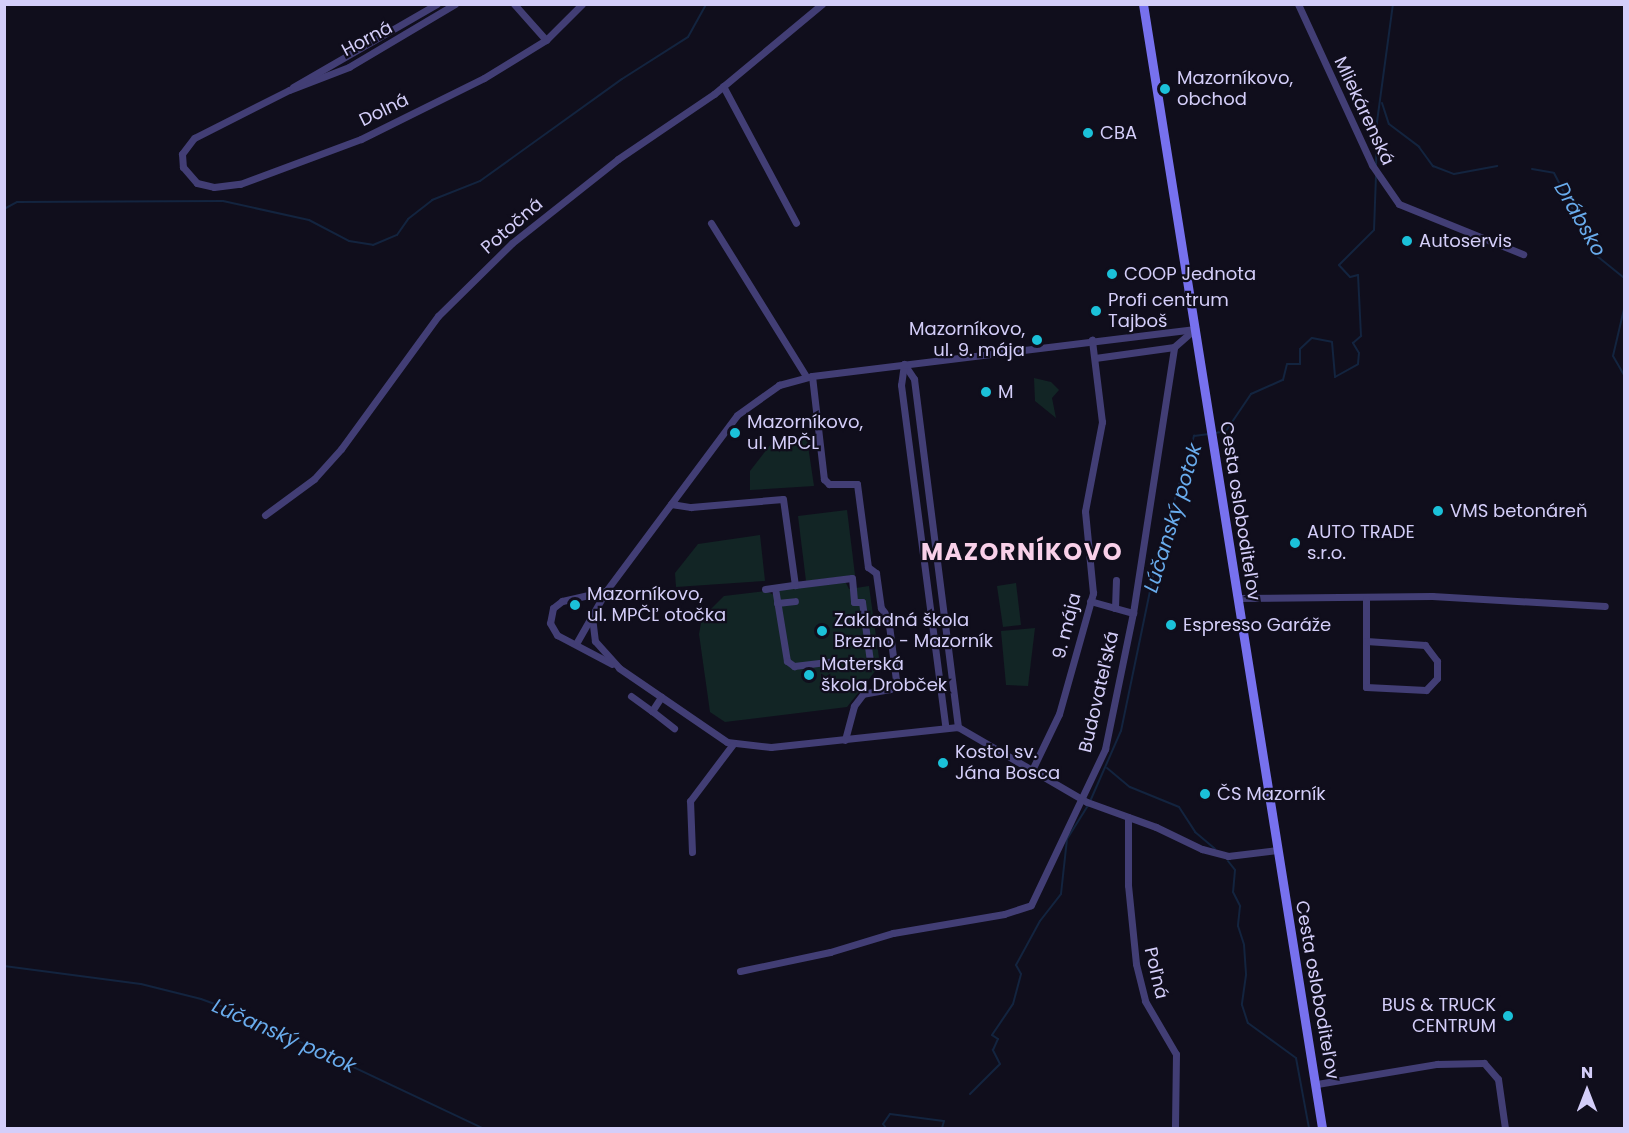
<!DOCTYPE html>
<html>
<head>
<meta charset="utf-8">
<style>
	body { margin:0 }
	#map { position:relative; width:1629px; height:1133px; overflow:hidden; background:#100e1c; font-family:Poppins,sans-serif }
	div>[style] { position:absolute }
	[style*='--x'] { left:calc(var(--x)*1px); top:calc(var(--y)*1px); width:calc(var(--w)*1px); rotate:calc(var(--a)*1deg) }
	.green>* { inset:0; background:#122525 }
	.stream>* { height:2px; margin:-1px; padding:0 1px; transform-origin:1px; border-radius:1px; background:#13243f }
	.minor>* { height:7px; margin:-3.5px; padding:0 3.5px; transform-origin:3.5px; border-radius:3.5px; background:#423e75 }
	.secondary>* { height:9px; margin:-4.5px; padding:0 4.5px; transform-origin:4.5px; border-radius:4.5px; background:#7771ee }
	.dots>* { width:16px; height:16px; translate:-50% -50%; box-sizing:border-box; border:3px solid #100e1c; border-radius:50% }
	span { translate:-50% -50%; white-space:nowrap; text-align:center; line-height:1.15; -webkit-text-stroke:4.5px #100e1c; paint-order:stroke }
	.street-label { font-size:18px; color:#d4cef9 }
	.poi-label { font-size:18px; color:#d4cef9 }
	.left { translate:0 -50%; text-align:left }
	.right { translate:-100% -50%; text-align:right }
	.water-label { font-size:20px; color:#69aced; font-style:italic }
	.district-label { font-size:24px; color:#f9d0e9; font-weight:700; letter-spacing:1.5px }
	.frame { position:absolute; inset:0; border:6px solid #d4cef9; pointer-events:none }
	.north { position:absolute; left:1557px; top:1061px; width:60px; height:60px; -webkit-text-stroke:4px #100e1c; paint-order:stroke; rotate:0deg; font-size:16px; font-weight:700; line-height:24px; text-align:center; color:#d4cef9 }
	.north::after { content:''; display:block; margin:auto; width:21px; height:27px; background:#d4cef9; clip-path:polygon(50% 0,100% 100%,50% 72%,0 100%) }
</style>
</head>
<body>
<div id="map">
	<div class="green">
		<div style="clip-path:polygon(1034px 378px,1051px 382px,1059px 390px,1052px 398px,1056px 418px,1035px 401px)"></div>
		<div style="clip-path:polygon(807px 439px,814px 486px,750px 490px,750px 471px,771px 444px)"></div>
		<div style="clip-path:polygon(847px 510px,855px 575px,806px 581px,798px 516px)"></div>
		<div style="clip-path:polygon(760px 535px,765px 581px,676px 587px,675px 573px,698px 544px)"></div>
		<div style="clip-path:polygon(845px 581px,849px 589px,869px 586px,880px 665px,847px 707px,725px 722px,710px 712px,699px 634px,702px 618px,724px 596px,766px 591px,774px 595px,783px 589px)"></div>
		<div style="clip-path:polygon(1016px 583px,1021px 625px,1003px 627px,997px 586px)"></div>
		<div style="clip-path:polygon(1035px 628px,1028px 686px,1006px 685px,1001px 631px)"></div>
	</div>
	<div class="stream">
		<div style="--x:1382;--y:103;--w:22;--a:72"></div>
		<div style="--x:1389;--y:124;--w:38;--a:37"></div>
		<div style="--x:1419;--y:147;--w:24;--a:54"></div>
		<div style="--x:1433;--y:166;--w:22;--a:21"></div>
		<div style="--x:1454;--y:174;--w:44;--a:-10.5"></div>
		<div style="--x:1376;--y:166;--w:44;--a:-88.7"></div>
		<div style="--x:1377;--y:122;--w:119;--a:-82.3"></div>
		<div style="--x:1532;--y:169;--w:22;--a:10"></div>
		<div style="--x:1554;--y:173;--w:93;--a:62.6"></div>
		<div style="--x:1597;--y:256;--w:35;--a:39"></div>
		<div style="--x:4;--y:209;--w:15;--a:-28"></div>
		<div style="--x:17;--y:202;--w:206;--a:-0.3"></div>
		<div style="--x:223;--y:201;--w:88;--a:12.5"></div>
		<div style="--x:309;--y:220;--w:45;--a:27.7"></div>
		<div style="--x:349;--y:241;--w:24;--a:9"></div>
		<div style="--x:373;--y:245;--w:26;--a:-23"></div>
		<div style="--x:397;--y:235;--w:19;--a:-55"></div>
		<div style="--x:408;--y:219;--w:31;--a:-38"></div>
		<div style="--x:432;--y:200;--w:52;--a:-21.6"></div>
		<div style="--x:480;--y:181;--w:175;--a:-35.7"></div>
		<div style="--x:622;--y:79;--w:78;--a:-32.5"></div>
		<div style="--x:688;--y:37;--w:38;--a:-61"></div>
		<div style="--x:1624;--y:309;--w:48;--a:103.2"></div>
		<div style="--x:1613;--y:356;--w:22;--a:60"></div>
		<div style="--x:1215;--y:433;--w:11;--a:-10"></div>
		<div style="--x:1226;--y:431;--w:45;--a:-56"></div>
		<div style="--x:1251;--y:394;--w:35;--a:-24"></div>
		<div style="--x:1283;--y:380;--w:16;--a:-76"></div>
		<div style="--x:1287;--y:364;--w:13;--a:0"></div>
		<div style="--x:1300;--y:364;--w:15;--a:-90"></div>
		<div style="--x:1300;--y:349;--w:16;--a:-43"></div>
		<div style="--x:1312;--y:338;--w:20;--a:11"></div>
		<div style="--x:1332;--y:342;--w:35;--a:85"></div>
		<div style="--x:1335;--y:377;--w:26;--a:-29"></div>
		<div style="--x:1358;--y:364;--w:11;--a:-85"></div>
		<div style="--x:1359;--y:353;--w:12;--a:-121"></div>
		<div style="--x:1353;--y:343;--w:11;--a:-41"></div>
		<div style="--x:1361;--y:336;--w:61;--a:-92.8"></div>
		<div style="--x:1358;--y:275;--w:8;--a:166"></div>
		<div style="--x:1350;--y:277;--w:16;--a:-133"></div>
		<div style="--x:1339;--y:265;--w:49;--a:-45"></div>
		<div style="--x:1374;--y:230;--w:55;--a:-87.9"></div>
		<div style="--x:1107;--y:768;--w:30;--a:40"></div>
		<div style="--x:1130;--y:787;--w:53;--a:22.2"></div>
		<div style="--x:1179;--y:807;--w:30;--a:57"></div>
		<div style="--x:1195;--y:832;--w:26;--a:40"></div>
		<div style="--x:1228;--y:861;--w:11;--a:52"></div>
		<div style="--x:1235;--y:870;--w:22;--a:95"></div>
		<div style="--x:1233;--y:892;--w:16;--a:63"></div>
		<div style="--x:1240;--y:906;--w:20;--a:96"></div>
		<div style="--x:1238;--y:926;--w:20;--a:72"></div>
		<div style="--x:1244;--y:945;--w:30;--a:86"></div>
		<div style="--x:1246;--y:975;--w:30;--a:98"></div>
		<div style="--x:1242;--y:1005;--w:19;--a:72"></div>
		<div style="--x:1248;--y:1023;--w:59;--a:36.1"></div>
		<div style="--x:1296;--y:1058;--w:71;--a:79.5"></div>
		<div style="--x:4;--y:966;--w:138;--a:7.5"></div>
		<div style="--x:141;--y:984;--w:62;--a:14"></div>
		<div style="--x:201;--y:999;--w:38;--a:20"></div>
		<div style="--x:237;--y:1012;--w:271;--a:25.3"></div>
		<div style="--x:970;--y:1094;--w:42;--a:-45"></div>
		<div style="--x:1000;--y:1064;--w:16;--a:-117"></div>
		<div style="--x:993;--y:1050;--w:12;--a:-66"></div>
		<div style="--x:998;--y:1039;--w:7;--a:-146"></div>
		<div style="--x:992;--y:1035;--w:37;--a:-56"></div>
		<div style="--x:1013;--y:1004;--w:31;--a:-75"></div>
		<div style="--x:1021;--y:974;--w:10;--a:-119"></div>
		<div style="--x:1016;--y:965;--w:50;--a:-61.4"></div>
		<div style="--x:1040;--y:921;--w:34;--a:-52"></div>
		<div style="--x:1061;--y:894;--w:55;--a:-83.8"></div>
		<div style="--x:1067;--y:839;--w:39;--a:-58"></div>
		<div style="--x:1088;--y:806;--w:82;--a:-66.3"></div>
		<div style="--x:1121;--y:731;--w:178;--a:-78.3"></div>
		<div style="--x:1157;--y:557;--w:127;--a:-73"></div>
		<div style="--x:1194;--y:436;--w:15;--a:-8"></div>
		<div style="--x:886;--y:1128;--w:5;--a:-127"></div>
		<div style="--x:883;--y:1124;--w:12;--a:-55"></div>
		<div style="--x:890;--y:1114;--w:54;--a:7.4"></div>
		<div style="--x:944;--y:1121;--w:7;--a:106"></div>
	</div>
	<div class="minor">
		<div style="--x:455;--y:4;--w:123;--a:149.3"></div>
		<div style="--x:349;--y:67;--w:64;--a:159"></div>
		<div style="--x:289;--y:90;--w:106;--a:153.2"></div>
		<div style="--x:194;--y:138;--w:20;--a:127"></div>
		<div style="--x:182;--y:154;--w:13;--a:86"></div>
		<div style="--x:183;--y:167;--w:21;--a:49"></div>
		<div style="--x:197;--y:183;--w:17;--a:13"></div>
		<div style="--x:214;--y:187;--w:26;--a:-7"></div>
		<div style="--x:240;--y:184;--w:129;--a:-20.4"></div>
		<div style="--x:361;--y:139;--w:137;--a:-26.4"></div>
		<div style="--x:484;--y:78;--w:73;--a:-31.5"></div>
		<div style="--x:546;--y:40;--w:51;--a:-45"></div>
		<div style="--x:514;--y:4;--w:48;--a:48.4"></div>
		<div style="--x:1298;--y:4;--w:177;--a:65.3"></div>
		<div style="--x:1372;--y:165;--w:47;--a:55.3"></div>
		<div style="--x:1399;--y:204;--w:134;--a:22"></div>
		<div style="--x:723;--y:86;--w:155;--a:61.9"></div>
		<div style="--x:293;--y:87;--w:166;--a:-30"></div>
		<div style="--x:711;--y:223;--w:180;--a:58.2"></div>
		<div style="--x:1095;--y:358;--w:80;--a:-7.9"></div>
		<div style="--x:904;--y:364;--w:18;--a:56"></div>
		<div style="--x:914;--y:379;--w:351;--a:82.8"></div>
		<div style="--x:904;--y:364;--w:21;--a:98"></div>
		<div style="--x:901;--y:385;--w:344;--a:82.6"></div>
		<div style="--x:812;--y:376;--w:104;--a:83.4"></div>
		<div style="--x:824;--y:479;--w:7;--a:45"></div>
		<div style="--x:829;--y:484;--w:28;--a:0"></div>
		<div style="--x:857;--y:484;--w:84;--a:82.5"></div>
		<div style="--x:868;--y:567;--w:10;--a:37"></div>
		<div style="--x:876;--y:573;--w:35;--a:82"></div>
		<div style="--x:881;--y:608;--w:11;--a:52"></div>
		<div style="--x:888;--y:617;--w:64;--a:82.8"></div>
		<div style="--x:896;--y:680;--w:11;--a:124"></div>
		<div style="--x:890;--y:689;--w:27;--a:170"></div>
		<div style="--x:863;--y:694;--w:15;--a:127"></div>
		<div style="--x:854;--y:706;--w:35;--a:105"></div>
		<div style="--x:671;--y:504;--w:20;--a:9"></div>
		<div style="--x:691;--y:507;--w:92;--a:-5"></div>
		<div style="--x:783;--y:499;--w:87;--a:82.1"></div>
		<div style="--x:795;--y:585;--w:57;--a:-7"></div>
		<div style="--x:852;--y:578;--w:24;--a:85"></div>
		<div style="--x:854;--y:602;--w:8;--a:0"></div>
		<div style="--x:862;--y:602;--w:60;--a:82.3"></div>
		<div style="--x:265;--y:515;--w:61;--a:-36.3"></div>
		<div style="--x:314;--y:479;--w:40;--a:-48"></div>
		<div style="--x:341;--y:449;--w:165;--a:-53.9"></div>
		<div style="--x:438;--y:316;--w:104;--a:-44.6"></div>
		<div style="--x:512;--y:243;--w:135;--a:-38.4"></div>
		<div style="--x:618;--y:159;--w:116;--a:-34.1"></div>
		<div style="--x:714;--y:94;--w:141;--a:-39.8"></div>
		<div style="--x:775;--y:588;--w:74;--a:80.7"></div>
		<div style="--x:787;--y:661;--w:9;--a:36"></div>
		<div style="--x:794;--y:666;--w:38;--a:-7"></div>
		<div style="--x:765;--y:589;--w:30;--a:-8"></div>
		<div style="--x:606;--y:591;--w:45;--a:167.2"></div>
		<div style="--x:562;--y:601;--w:11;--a:142"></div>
		<div style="--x:553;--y:608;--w:15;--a:101"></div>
		<div style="--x:550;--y:623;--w:14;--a:60"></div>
		<div style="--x:557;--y:635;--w:62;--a:27.8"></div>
		<div style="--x:1237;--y:598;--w:195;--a:-0.6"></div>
		<div style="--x:1432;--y:596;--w:173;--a:3.3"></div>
		<div style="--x:1366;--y:599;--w:88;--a:90"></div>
		<div style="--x:1366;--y:687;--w:60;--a:2.9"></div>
		<div style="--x:1426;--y:690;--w:16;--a:-47"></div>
		<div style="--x:1437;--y:678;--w:17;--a:-90"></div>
		<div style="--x:1437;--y:661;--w:20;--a:-127"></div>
		<div style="--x:1425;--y:645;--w:59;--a:-176.1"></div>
		<div style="--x:1090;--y:601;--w:45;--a:15.6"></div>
		<div style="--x:777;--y:603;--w:18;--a:-6"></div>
		<div style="--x:1115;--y:608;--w:28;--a:-88"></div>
		<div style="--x:592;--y:617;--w:24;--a:83"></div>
		<div style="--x:595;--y:641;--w:36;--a:48"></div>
		<div style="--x:619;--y:668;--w:131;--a:34.4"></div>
		<div style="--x:727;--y:742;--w:44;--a:6.5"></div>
		<div style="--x:771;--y:747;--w:188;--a:-6.1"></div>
		<div style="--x:958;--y:727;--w:149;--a:30.2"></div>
		<div style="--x:1087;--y:802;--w:73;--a:19.9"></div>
		<div style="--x:1156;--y:827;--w:51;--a:25.6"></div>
		<div style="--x:1202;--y:849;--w:27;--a:15"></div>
		<div style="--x:1228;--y:856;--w:49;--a:-7"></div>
		<div style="--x:577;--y:642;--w:59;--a:-60.4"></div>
		<div style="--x:606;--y:591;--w:219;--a:-53.3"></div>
		<div style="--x:737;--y:415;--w:52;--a:-35.5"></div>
		<div style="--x:779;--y:385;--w:34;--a:-15"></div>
		<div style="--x:812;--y:376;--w:386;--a:-7"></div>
		<div style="--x:631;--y:696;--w:26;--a:36"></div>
		<div style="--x:652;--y:711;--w:17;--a:-57"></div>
		<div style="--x:652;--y:711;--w:28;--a:38"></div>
		<div style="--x:1032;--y:770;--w:62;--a:-64.3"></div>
		<div style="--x:1059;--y:714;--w:126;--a:-74.3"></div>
		<div style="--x:1093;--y:593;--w:82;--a:-95.6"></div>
		<div style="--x:1085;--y:511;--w:91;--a:-79.2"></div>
		<div style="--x:1102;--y:422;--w:83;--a:-97"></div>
		<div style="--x:1128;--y:817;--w:68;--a:90"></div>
		<div style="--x:1128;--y:885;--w:79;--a:84.2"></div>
		<div style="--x:1136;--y:964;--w:38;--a:76"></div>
		<div style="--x:1145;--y:1001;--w:61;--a:59.7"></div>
		<div style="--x:1176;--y:1054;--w:74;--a:90.8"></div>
		<div style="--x:692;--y:852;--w:51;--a:-92.2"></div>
		<div style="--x:690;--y:801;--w:71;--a:-53"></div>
		<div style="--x:740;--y:971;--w:92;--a:-11.9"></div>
		<div style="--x:830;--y:952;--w:66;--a:-16.8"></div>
		<div style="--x:893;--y:933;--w:113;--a:-9.7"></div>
		<div style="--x:1004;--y:914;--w:28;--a:-18"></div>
		<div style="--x:1031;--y:905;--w:173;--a:-64.6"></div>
		<div style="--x:1105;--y:749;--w:139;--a:-78.4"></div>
		<div style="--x:1133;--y:613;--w:269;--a:-81.2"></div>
		<div style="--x:1174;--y:347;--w:28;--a:-41"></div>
		<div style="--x:1317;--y:1084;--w:122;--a:-9.5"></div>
		<div style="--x:1437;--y:1064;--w:47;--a:-1.2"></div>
		<div style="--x:1484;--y:1063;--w:21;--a:49"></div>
		<div style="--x:1498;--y:1079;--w:49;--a:81.9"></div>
	</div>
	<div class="secondary">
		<div style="--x:1143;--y:4;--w:1138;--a:80.95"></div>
	</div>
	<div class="dots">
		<div style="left:1165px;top:89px;background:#1bc1d9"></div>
		<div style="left:1088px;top:133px;background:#1bc1d9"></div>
		<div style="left:1407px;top:241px;background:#1bc1d9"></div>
		<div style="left:1112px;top:274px;background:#1bc1d9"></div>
		<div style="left:1096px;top:311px;background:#1bc1d9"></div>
		<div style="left:1037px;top:340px;background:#1bc1d9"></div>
		<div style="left:986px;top:392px;background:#1bc1d9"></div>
		<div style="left:735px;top:433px;background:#1bc1d9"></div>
		<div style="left:1438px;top:511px;background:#1bc1d9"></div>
		<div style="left:1295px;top:543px;background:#1bc1d9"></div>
		<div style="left:575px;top:605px;background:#1bc1d9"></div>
		<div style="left:1171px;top:625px;background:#1bc1d9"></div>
		<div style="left:822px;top:631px;background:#1bc1d9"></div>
		<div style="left:809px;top:675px;background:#1bc1d9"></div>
		<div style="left:943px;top:763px;background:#1bc1d9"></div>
		<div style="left:1205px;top:794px;background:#1bc1d9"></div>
		<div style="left:1508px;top:1016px;background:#1bc1d9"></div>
	</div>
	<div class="street-label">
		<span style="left:367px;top:39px;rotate:-28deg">Horná</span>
		<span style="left:384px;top:110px;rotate:-26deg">Dolná</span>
		<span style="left:1364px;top:111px;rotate:65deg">Mliekárenská</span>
		<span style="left:512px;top:226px;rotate:-41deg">Potočná</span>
		<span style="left:1240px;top:511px;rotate:81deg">Cesta osloboditeľov</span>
		<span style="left:1067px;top:626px;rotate:-76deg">9. mája</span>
		<span style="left:1099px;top:692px;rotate:-77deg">Budovateľská</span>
		<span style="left:1156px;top:973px;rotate:77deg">Poľná</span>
		<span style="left:1317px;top:990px;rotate:80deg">Cesta osloboditeľov</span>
	</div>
	<div class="poi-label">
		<span class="left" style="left:1177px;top:89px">Mazorníkovo,<br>obchod</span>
		<span class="left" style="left:1100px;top:133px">CBA</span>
		<span class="left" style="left:1419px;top:241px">Autoservis</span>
		<span class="left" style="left:1124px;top:274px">COOP Jednota</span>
		<span class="left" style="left:1108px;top:311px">Profi centrum<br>Tajboš</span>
		<span class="right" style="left:1025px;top:340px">Mazorníkovo,<br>ul. 9. mája</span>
		<span class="left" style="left:998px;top:392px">M</span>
		<span class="left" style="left:747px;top:433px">Mazorníkovo,<br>ul. MPČL</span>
		<span class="left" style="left:1450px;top:511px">VMS betonáreň</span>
		<span class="left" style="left:1307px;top:543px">AUTO TRADE<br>s.r.o.</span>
		<span class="left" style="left:587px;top:605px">Mazorníkovo,<br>ul. MPČĽ otočka</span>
		<span class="left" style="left:834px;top:631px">Zakladná škola<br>Brezno - Mazorník</span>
		<span class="left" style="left:1183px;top:625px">Espresso Garáže</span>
		<span class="left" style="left:821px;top:675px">Materská<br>škola Drobček</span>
		<span class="left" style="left:955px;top:763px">Kostol sv.<br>Jána Bosca</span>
		<span class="left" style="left:1217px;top:794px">ČS Mazorník</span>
		<span class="right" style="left:1496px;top:1016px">BUS &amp; TRUCK<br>CENTRUM</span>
	</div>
	<div class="water-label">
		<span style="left:1580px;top:219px;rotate:60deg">Drábsko</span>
		<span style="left:1173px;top:518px;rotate:-73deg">Lúčanský potok</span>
		<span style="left:284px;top:1036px;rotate:24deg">Lúčanský potok</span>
	</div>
	<div class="district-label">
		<span style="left:1022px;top:552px">MAZORNÍKOVO</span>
	</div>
	<div class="frame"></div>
	<div class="north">N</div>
</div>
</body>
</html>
